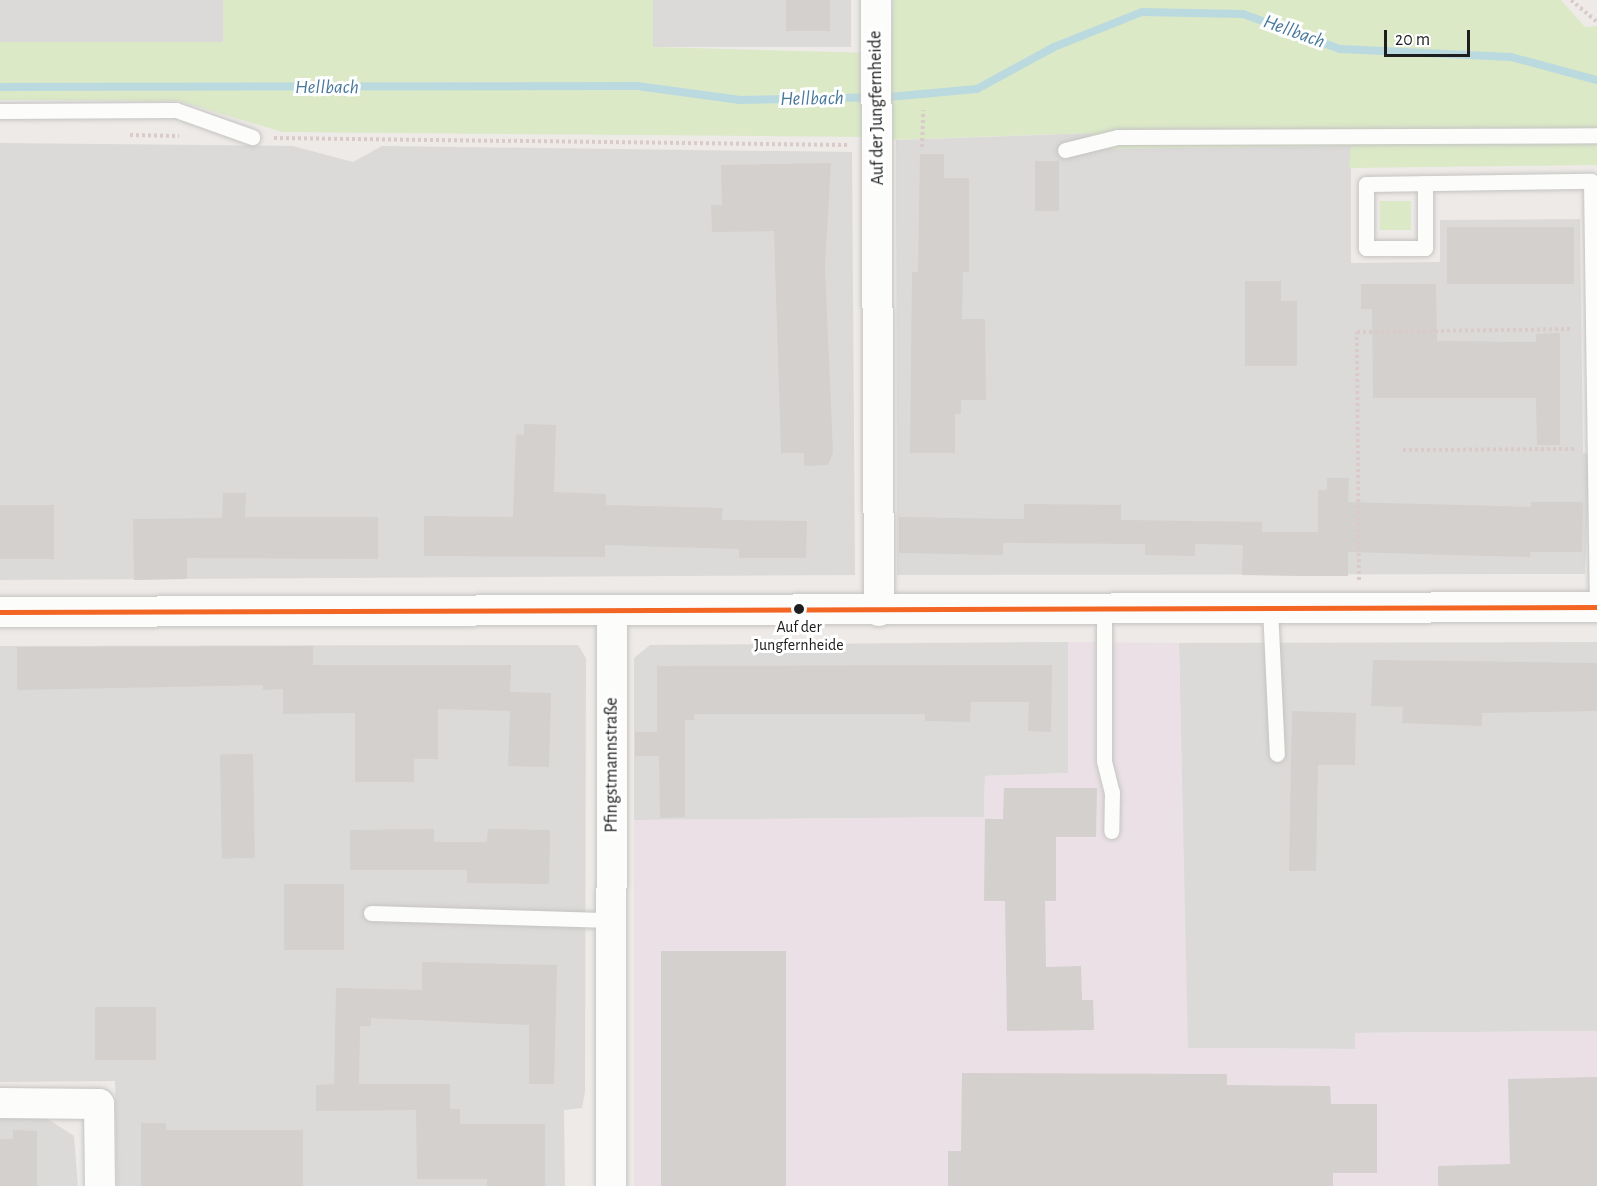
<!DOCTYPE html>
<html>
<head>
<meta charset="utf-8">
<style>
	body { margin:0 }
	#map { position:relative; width:1597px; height:1186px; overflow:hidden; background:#edeae7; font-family:"Alegreya Sans",sans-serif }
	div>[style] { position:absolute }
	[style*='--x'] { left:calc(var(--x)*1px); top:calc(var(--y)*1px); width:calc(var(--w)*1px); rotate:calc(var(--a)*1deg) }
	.residential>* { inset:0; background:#dcdad8; transform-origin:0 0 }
	.industrial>* { inset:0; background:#eae0e6 }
	.grass>* { inset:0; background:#dbe9c7; transform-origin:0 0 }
	.stream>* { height:8px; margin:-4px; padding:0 4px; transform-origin:4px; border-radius:4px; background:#bbdadf }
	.building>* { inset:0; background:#d3d0ce; transform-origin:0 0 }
	.path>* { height:4px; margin-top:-2px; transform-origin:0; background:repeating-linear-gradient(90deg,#dacbca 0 3px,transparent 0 6px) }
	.roads { filter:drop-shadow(0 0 2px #c5c4c3) drop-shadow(0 0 2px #c5c4c3) }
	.lane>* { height:15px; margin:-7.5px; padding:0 7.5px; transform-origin:7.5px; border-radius:7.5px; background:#fcfcfb }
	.street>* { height:30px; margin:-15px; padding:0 15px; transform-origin:15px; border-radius:15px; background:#fcfcfb }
	.bus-1>* { height:4.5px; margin:-2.25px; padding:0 2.25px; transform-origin:2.25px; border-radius:2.25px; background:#f26522 }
	.dots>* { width:16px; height:16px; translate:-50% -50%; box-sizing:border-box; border:3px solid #fff; border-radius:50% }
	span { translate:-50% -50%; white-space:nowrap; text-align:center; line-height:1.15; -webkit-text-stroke:6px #fff; paint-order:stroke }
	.bus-label { font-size:16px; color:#1e1e1e }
	.street-label { font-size:18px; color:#1e1e1e }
	.water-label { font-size:20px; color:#47789c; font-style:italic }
	.scale { position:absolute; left:1384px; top:30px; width:86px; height:27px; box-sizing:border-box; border:3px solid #1e1e1e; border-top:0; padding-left:8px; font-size:18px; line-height:21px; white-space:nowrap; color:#1e1e1e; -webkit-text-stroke:4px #fff; paint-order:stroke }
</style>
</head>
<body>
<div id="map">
	<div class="residential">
		<i style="left:0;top:0;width:223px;height:42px"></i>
		<i style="left:653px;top:0;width:198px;height:47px"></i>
		<i style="clip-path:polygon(1092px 133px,1091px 149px,1351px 146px,1351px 263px,1440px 262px,1440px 220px,1580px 219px,1583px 453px,1590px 454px,1585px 574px,897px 575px,896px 140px)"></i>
		<i style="clip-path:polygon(0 143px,293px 146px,353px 162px,382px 146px,852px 152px,855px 575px,0 580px)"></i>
		<i style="clip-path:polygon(1068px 642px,1068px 773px,985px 776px,984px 817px,634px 820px,634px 658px,650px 645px)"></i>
		<i style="clip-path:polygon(1597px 642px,1597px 1031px,1355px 1033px,1355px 1049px,1187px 1048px,1179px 643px)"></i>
		<i style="clip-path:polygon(578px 645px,586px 658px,585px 1092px,582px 1108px,564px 1110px,565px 1186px,117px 1186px,115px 1081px,0 1082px,0 646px)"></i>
		<i style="clip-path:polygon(46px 1118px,74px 1136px,78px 1186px,0 1186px,0 1119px)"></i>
	</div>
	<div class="industrial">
		<i style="clip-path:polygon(1068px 642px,1179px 643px,1188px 1048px,1355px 1049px,1355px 1033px,1597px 1031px,1597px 1186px,634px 1186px,634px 820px,984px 817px,985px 776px,1068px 773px)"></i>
	</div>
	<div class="grass">
		<i style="clip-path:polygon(223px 0,653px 0,653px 47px,872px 53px,871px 137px,282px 132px,179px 101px,0 100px,0 42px,223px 42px)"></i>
		<i style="clip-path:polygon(893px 0,1561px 0,1585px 27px,1597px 26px,1597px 165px,1349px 168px,1351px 146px,1091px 149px,1091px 133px,888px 140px)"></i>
		<i style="left:1380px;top:201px;width:31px;height:29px"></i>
	</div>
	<div class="stream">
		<i style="--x:0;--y:87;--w:637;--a:-0.09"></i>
		<i style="--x:637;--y:86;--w:104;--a:7.7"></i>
		<i style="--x:740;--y:100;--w:149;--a:-1.2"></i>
		<i style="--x:889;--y:97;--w:88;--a:-5.2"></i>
		<i style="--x:977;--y:89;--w:88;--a:-28.6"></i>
		<i style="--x:1054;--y:47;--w:95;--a:-21.7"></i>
		<i style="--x:1142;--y:12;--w:101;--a:1.1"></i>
		<i style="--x:1243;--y:14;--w:103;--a:19.8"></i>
		<i style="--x:1340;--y:49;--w:171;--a:2.7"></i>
		<i style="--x:1511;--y:57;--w:89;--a:15"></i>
	</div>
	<div class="building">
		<i style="left:786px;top:0;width:44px;height:31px"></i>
		<i style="clip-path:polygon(920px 154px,944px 154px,944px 178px,969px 178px,969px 272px,963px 272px,962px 319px,985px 319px,986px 400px,961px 400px,961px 414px,955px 414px,955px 453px,910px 453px,912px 272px,918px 272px)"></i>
		<i style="left:1059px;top:161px;width:50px;height:24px;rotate:90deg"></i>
		<i style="clip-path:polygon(831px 163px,825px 267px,833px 453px,828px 465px,804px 466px,804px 453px,781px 453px,774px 231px,712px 232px,711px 205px,722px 205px,721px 165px)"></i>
		<i style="left:1574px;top:227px;width:57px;height:127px;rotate:90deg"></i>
		<i style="clip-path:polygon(1245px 281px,1281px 281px,1281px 301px,1297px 301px,1297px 366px,1245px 366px)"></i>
		<i style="clip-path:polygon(1361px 284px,1436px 284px,1437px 341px,1536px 342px,1536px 334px,1560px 333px,1560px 445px,1537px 445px,1536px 398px,1373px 398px,1372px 309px,1361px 309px)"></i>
		<i style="clip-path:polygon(524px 424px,556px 425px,554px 492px,606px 494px,606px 505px,723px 508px,722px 520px,807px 521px,806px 558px,739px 558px,739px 549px,605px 545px,605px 557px,424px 556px,424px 516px,513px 517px,516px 434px,524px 435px)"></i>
		<i style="clip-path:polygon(1327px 478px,1349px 478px,1348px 502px,1531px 507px,1531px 502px,1583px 502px,1582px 552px,1530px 552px,1530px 557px,1348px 552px,1348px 576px,1300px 576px,1242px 575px,1243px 545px,1195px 544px,1195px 556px,1145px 555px,1145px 544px,1003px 543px,1003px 555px,899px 553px,899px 517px,1024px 519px,1024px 504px,1121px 505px,1121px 520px,1262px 522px,1262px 532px,1318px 532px,1318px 490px,1327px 490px)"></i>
		<i style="clip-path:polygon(223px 493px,246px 493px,245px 517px,378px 517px,378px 559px,187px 558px,187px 579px,134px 580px,133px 519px,222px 518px)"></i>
		<i style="left:54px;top:505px;width:54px;height:54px;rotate:90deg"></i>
		<i style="clip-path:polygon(313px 646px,313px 665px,511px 665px,510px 692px,551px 693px,549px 767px,508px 766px,510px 711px,438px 709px,438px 759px,414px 759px,414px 782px,355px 782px,355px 713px,283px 714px,283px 689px,263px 690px,263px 685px,17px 690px,17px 647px)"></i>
		<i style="clip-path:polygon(1373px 660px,1597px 663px,1597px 711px,1482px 713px,1482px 726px,1402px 723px,1403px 707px,1371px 706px)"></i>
		<i style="clip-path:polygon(1052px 665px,1051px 732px,1028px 731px,1029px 702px,971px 702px,970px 722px,925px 721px,925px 714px,694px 714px,694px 720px,685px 720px,685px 817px,660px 818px,659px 756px,635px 756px,635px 732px,657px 732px,657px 666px)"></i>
		<i style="clip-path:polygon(1292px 711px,1356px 713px,1355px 765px,1318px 765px,1316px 871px,1289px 871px)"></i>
		<i style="left:253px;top:754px;width:104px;height:33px;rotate:89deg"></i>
		<i style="clip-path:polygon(1004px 788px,1097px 788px,1096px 837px,1056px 837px,1056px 901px,1045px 901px,1046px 967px,1081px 966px,1082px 1000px,1093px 1000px,1094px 1030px,1007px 1031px,1005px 901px,984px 901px,985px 819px,1003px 819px)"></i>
		<i style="clip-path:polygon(434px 829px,434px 842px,487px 842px,488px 829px,550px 830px,549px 884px,467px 883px,467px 870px,350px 870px,350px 830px)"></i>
		<i style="left:344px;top:884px;width:66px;height:60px;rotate:90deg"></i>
		<i style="left:661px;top:951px;width:125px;height:235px"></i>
		<i style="clip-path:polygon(422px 962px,557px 965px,554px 1084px,529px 1084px,529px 1025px,371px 1018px,371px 1026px,360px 1026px,359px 1084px,450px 1084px,450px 1109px,460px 1109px,460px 1124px,545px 1124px,545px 1186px,487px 1186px,487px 1179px,417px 1179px,416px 1110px,316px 1111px,316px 1085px,334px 1084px,336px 988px,422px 990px)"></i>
		<i style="left:95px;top:1007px;width:61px;height:53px"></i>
		<i style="clip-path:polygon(962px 1073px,1227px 1074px,1227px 1085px,1330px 1086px,1331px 1104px,1377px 1104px,1377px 1173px,1333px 1173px,1333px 1186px,948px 1186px,948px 1151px,961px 1151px)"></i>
		<i style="clip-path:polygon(1597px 1077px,1597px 1186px,1438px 1186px,1438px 1166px,1510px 1164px,1508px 1079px)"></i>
		<i style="clip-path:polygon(141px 1123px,166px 1123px,166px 1130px,303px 1130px,303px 1186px,141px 1186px)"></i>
		<i style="clip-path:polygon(13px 1130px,37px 1131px,37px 1186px,0 1186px,0 1139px,13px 1139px)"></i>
	</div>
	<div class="path">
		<i style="--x:1571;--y:0;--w:34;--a:40"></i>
		<i style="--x:130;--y:135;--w:49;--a:1.2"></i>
		<i style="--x:274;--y:138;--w:574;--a:0.7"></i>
		<i style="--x:922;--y:147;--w:37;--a:-88"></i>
		<i style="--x:1403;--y:450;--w:171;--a:-0.3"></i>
		<i style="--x:1359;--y:580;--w:248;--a:-90.5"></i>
		<i style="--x:1357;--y:332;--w:216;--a:-0.8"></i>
	</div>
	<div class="roads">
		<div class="lane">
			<i style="--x:0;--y:111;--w:176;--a:-0.3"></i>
			<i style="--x:176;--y:110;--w:81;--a:19.6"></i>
			<i style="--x:1065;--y:150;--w:54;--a:-14"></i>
			<i style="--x:1117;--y:137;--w:480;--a:-0.2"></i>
			<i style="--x:1425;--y:183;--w:65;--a:90"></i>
			<i style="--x:1425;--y:248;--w:59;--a:180"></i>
			<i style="--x:1366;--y:248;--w:64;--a:-90"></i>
			<i style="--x:1366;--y:184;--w:225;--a:-0.8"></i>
			<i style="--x:1591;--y:181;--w:426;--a:89.2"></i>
			<i style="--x:1270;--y:608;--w:146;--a:87.3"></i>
			<i style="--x:1104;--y:610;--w:151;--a:90"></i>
			<i style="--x:1104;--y:761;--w:32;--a:76"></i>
			<i style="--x:1112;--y:792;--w:39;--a:91"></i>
			<i style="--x:371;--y:913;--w:241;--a:1.7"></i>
		</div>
		<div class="street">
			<i style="--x:876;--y:0;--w:611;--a:89.72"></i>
			<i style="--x:0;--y:612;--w:1597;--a:-0.18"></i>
			<i style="--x:0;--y:1103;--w:99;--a:0.6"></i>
			<i style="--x:99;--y:1104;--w:82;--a:89.3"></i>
			<i style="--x:611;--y:1186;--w:575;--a:-89.9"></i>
		</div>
	</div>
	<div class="bus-1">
		<i style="--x:0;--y:612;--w:1597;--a:-0.18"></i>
	</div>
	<div class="dots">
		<i style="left:799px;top:609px;background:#1e1e1e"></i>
	</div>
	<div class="bus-label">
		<span style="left:799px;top:636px">Auf der<br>Jungfernheide</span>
	</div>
	<div class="street-label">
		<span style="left:877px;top:108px;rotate:-91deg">Auf der Jungfernheide</span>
		<span style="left:612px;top:765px;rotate:-90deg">Pfingstmannstraße</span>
	</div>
	<div class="water-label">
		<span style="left:1294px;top:32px;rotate:20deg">Hellbach</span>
		<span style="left:327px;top:87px">Hellbach</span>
		<span style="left:812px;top:99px;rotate:-1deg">Hellbach</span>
	</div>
	<div class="scale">20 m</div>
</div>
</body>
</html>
